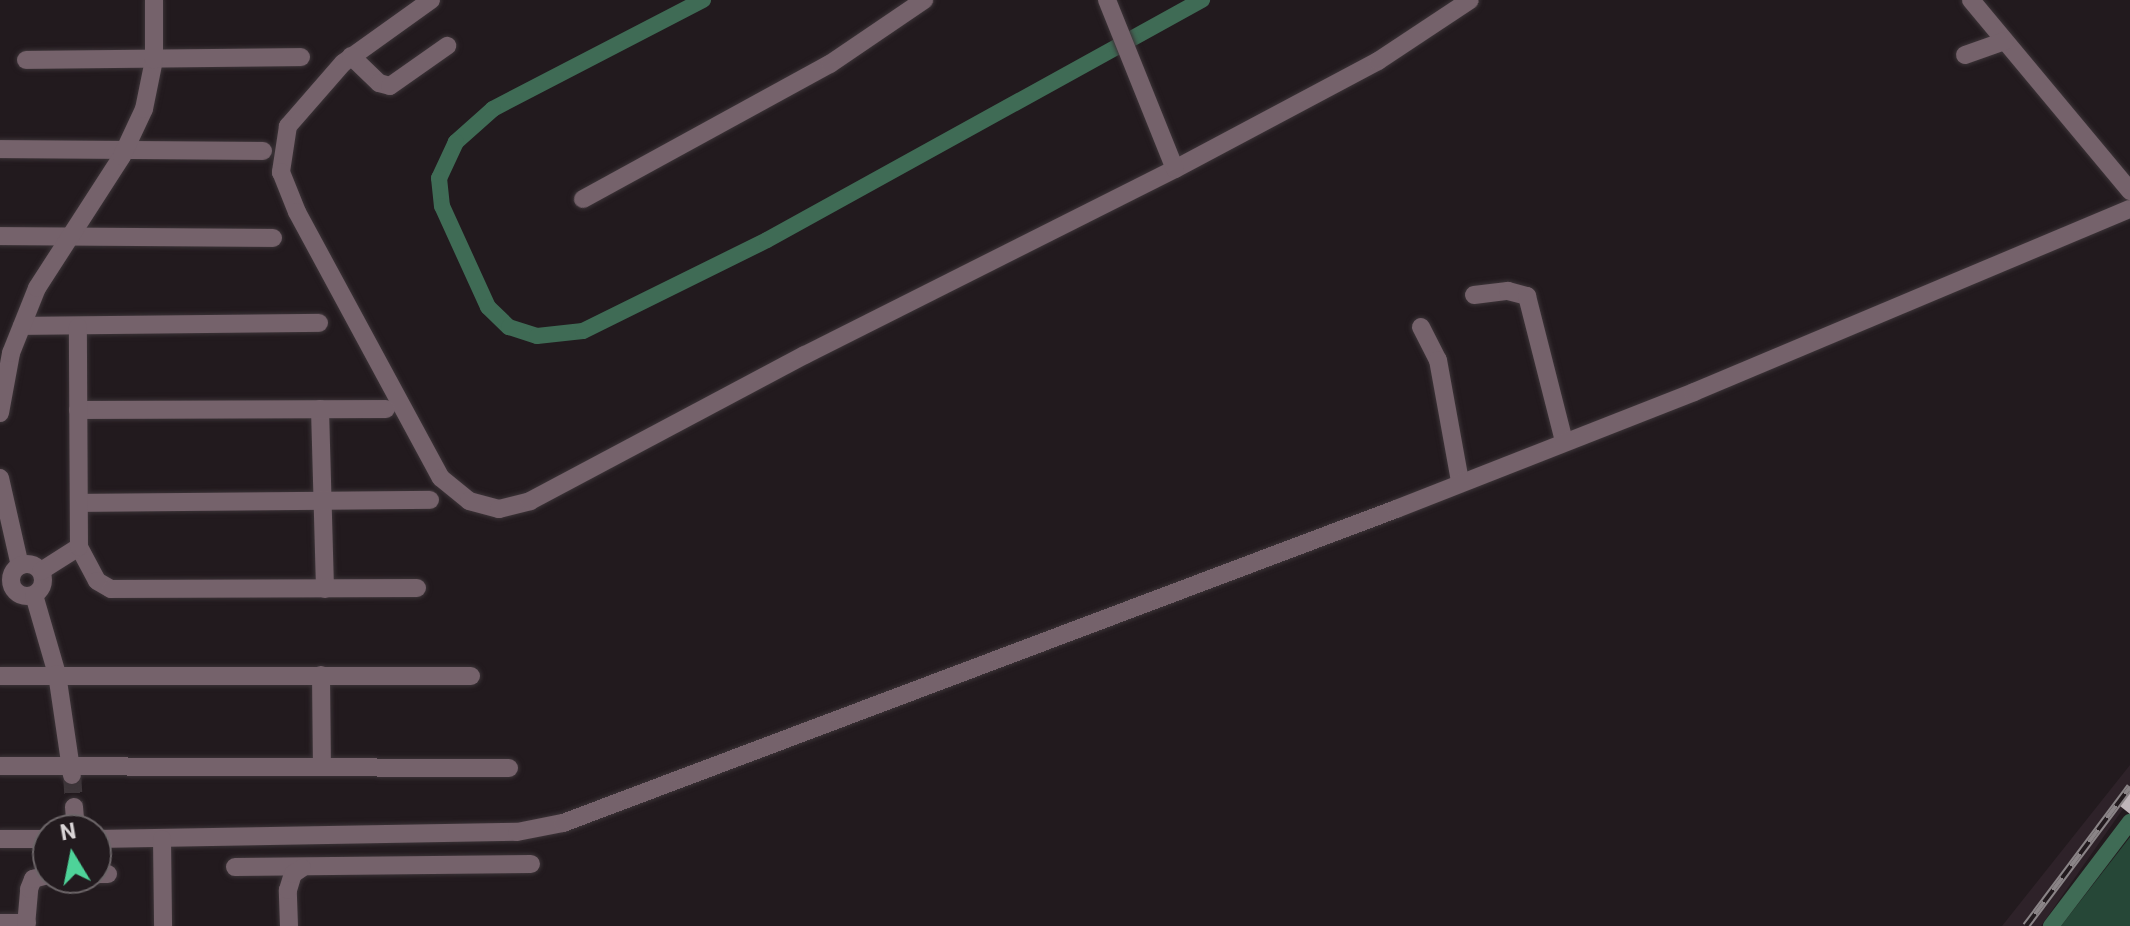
<!DOCTYPE html>
<html>
<head>
<meta charset="utf-8">
<style>
	body { margin:0 }
	#map { position:relative; width:2130px; height:926px; overflow:hidden; background:#221a1e; font-family:Roboto,sans-serif }
	div>[style] { position:absolute }
	[style*='--x'] { left:calc(var(--x)*1px); top:calc(var(--y)*1px); width:calc(var(--w)*1px); rotate:calc(var(--a)*1deg) }
	.built>* { inset:0; background:#2e2229 }
	.green>* { inset:0; background:#264737 }
	.canal>* { height:16px; margin:-8px; padding:0 8px; transform-origin:8px; border-radius:8px; background:#3f6b55 }
	.building>* { inset:0; background:#bfb5ba }
	.minor-tunnel>* { height:18px; margin-top:-9px; transform-origin:0; background:repeating-linear-gradient(90deg,#3e363a 0 18px,transparent 0 27px) }
	.roads { filter:drop-shadow(0 0 2px #3c3438) drop-shadow(0 0 2px #3c3438) }
	.minor>* { height:18px; margin:-9px; padding:0 9px; transform-origin:9px; border-radius:9px; background:#75626b }
	.minor>.ring { margin:-9px; padding:0; box-sizing:content-box; background:none; border:18px solid #75626b; border-radius:50% }
	.rail>* { height:8px; margin-top:-4px; transform-origin:0; background:repeating-linear-gradient(90deg,#221a1e 0 15px,#8a8487 0 30px); box-sizing:border-box; border-block:2px solid #8a8487 }
	span { translate:-50% -50%; white-space:nowrap; text-align:center; line-height:1.15; -webkit-text-stroke:8px #221a1e; paint-order:stroke }
	.north { position:absolute; left:32px; top:814px; width:80px; height:80px; box-sizing:border-box; background:#221a1e; border:2px solid #6c6568; border-radius:50%; rotate:350deg; font-size:22px; font-weight:700; line-height:32px; text-align:center; color:#dad5d7 }
	.north::after { content:''; display:block; margin:auto; width:28px; height:36px; background:#4ed399; clip-path:polygon(50% 0,100% 100%,50% 72%,0 100%) }
</style>
</head>
<body>
<div id="map">
	<div class="built">
		<i style="clip-path:polygon(2130px 765px,2130px 799px,2041px 926px,2002px 926px)"></i>
	</div>
	<div class="green">
		<i style="clip-path:polygon(2130px 837px,2130px 926px,2061px 926px)"></i>
	</div>
	<div class="canal">
		<i style="--x:703;--y:0;--w:237;--a:152.6"></i>
		<i style="--x:493;--y:109;--w:50;--a:138.3"></i>
		<i style="--x:456;--y:142;--w:40;--a:115"></i>
		<i style="--x:439;--y:178;--w:28;--a:84"></i>
		<i style="--x:442;--y:206;--w:111;--a:65.5"></i>
		<i style="--x:488;--y:307;--w:29;--a:44"></i>
		<i style="--x:509;--y:327;--w:29;--a:18"></i>
		<i style="--x:537;--y:336;--w:46;--a:-6.2"></i>
		<i style="--x:583;--y:331;--w:205;--a:-26.3"></i>
		<i style="--x:767;--y:240;--w:497;--a:-28.9"></i>
		<i style="--x:2051;--y:926;--w:131;--a:-52.8"></i>
	</div>
	<div class="building">
		<i style="clip-path:polygon(2130px 792px,2130px 814px,2120px 806px)"></i>
	</div>
	<div class="minor-tunnel">
		<i style="--x:72;--y:775;--w:32;--a:86"></i>
	</div>
	<div class="roads">
		<div class="minor">
			<i style="--x:431;--y:0;--w:108;--a:144.4"></i>
			<i style="--x:343;--y:63;--w:84;--a:131.1"></i>
			<i style="--x:288;--y:126;--w:47;--a:98.7"></i>
			<i style="--x:281;--y:172;--w:43;--a:68.2"></i>
			<i style="--x:297;--y:212;--w:302;--a:61.6"></i>
			<i style="--x:441;--y:478;--w:36;--a:39"></i>
			<i style="--x:469;--y:501;--w:31;--a:15"></i>
			<i style="--x:499;--y:509;--w:32;--a:-14"></i>
			<i style="--x:530;--y:501;--w:311;--a:-28"></i>
			<i style="--x:805;--y:355;--w:414;--a:-26.7"></i>
			<i style="--x:1175;--y:169;--w:230;--a:-28"></i>
			<i style="--x:1378;--y:61;--w:110;--a:-33.5"></i>
			<i style="--x:1107;--y:0;--w:182;--a:68.1"></i>
			<i style="--x:1971;--y:0;--w:249;--a:50.2"></i>
			<i style="--x:1965;--y:55;--w:42;--a:-19.3"></i>
			<i style="--x:351;--y:56;--w:39;--a:44"></i>
			<i style="--x:379;--y:83;--w:11;--a:15"></i>
			<i style="--x:390;--y:86;--w:70;--a:-35.1"></i>
			<i style="--x:26;--y:60;--w:275;--a:-0.6"></i>
			<i style="--x:0;--y:149;--w:263;--a:0.4"></i>
			<i style="--x:583;--y:199;--w:281;--a:-28.7"></i>
			<i style="--x:830;--y:64;--w:114;--a:-34.2"></i>
			<i style="--x:0;--y:236;--w:273;--a:0.4"></i>
			<i style="--x:1474;--y:295;--w:34;--a:-7"></i>
			<i style="--x:1508;--y:291;--w:20;--a:15"></i>
			<i style="--x:1527;--y:296;--w:150;--a:75.7"></i>
			<i style="--x:22;--y:326;--w:297;--a:-0.6"></i>
			<i style="--x:1421;--y:327;--w:37;--a:63"></i>
			<i style="--x:1438;--y:360;--w:123;--a:79.7"></i>
			<i style="--x:320;--y:409;--w:180;--a:88.4"></i>
			<i style="--x:78;--y:410;--w:308;--a:-0.2"></i>
			<i style="--x:0;--y:413;--w:61;--a:-79.6"></i>
			<i style="--x:11;--y:353;--w:70;--a:-68.2"></i>
			<i style="--x:37;--y:288;--w:157;--a:-57.2"></i>
			<i style="--x:122;--y:156;--w:52;--a:-64.9"></i>
			<i style="--x:144;--y:109;--w:50;--a:-78.5"></i>
			<i style="--x:154;--y:60;--w:60;--a:-90"></i>
			<i style="--x:0;--y:478;--w:90;--a:77.2"></i>
			<i style="--x:79;--y:503;--w:351;--a:-0.5"></i>
			<i style="--x:79;--y:547;--w:38;--a:62"></i>
			<i style="--x:97;--y:581;--w:16;--a:30"></i>
			<i style="--x:111;--y:589;--w:306;--a:-0.2"></i>
			<i class="ring" style="left:11px;top:564px;width:14px;height:14px"></i>
			<i style="--x:41;--y:571;--w:45;--a:-32.3"></i>
			<i style="--x:79;--y:547;--w:220;--a:-90.3"></i>
			<i style="--x:34;--y:595;--w:82;--a:73.8"></i>
			<i style="--x:57;--y:674;--w:102;--a:81.6"></i>
			<i style="--x:321;--y:675;--w:92;--a:89.4"></i>
			<i style="--x:0;--y:676;--w:471;--a:0"></i>
			<i style="--x:0;--y:766;--w:509;--a:0.23"></i>
			<i style="--x:74;--y:807;--w:23;--a:85"></i>
			<i style="--x:0;--y:839;--w:48;--a:0"></i>
			<i style="--x:96;--y:839;--w:421;--a:-1"></i>
			<i style="--x:517;--y:832;--w:47;--a:-11.1"></i>
			<i style="--x:563;--y:823;--w:890;--a:-20.65"></i>
			<i style="--x:1396;--y:509;--w:320;--a:-21.4"></i>
			<i style="--x:1694;--y:392;--w:473;--a:-22.8"></i>
			<i style="--x:162;--y:839;--w:87;--a:89.3"></i>
			<i style="--x:235;--y:867;--w:296;--a:-0.6"></i>
			<i style="--x:96;--y:874;--w:12;--a:0"></i>
			<i style="--x:0;--y:923;--w:27;--a:0"></i>
			<i style="--x:26;--y:926;--w:37;--a:-85"></i>
			<i style="--x:29;--y:889;--w:11;--a:-68"></i>
			<i style="--x:33;--y:879;--w:16;--a:-15"></i>
			<i style="--x:289;--y:926;--w:36;--a:-92"></i>
			<i style="--x:288;--y:890;--w:17;--a:-73"></i>
			<i style="--x:293;--y:874;--w:11;--a:-34"></i>
		</div>
	</div>
	<div class="rail">
		<i style="--x:2026;--y:926;--w:174;--a:-53.2"></i>
	</div>
	<div class="north">N</div>
</div>
</body>
</html>
